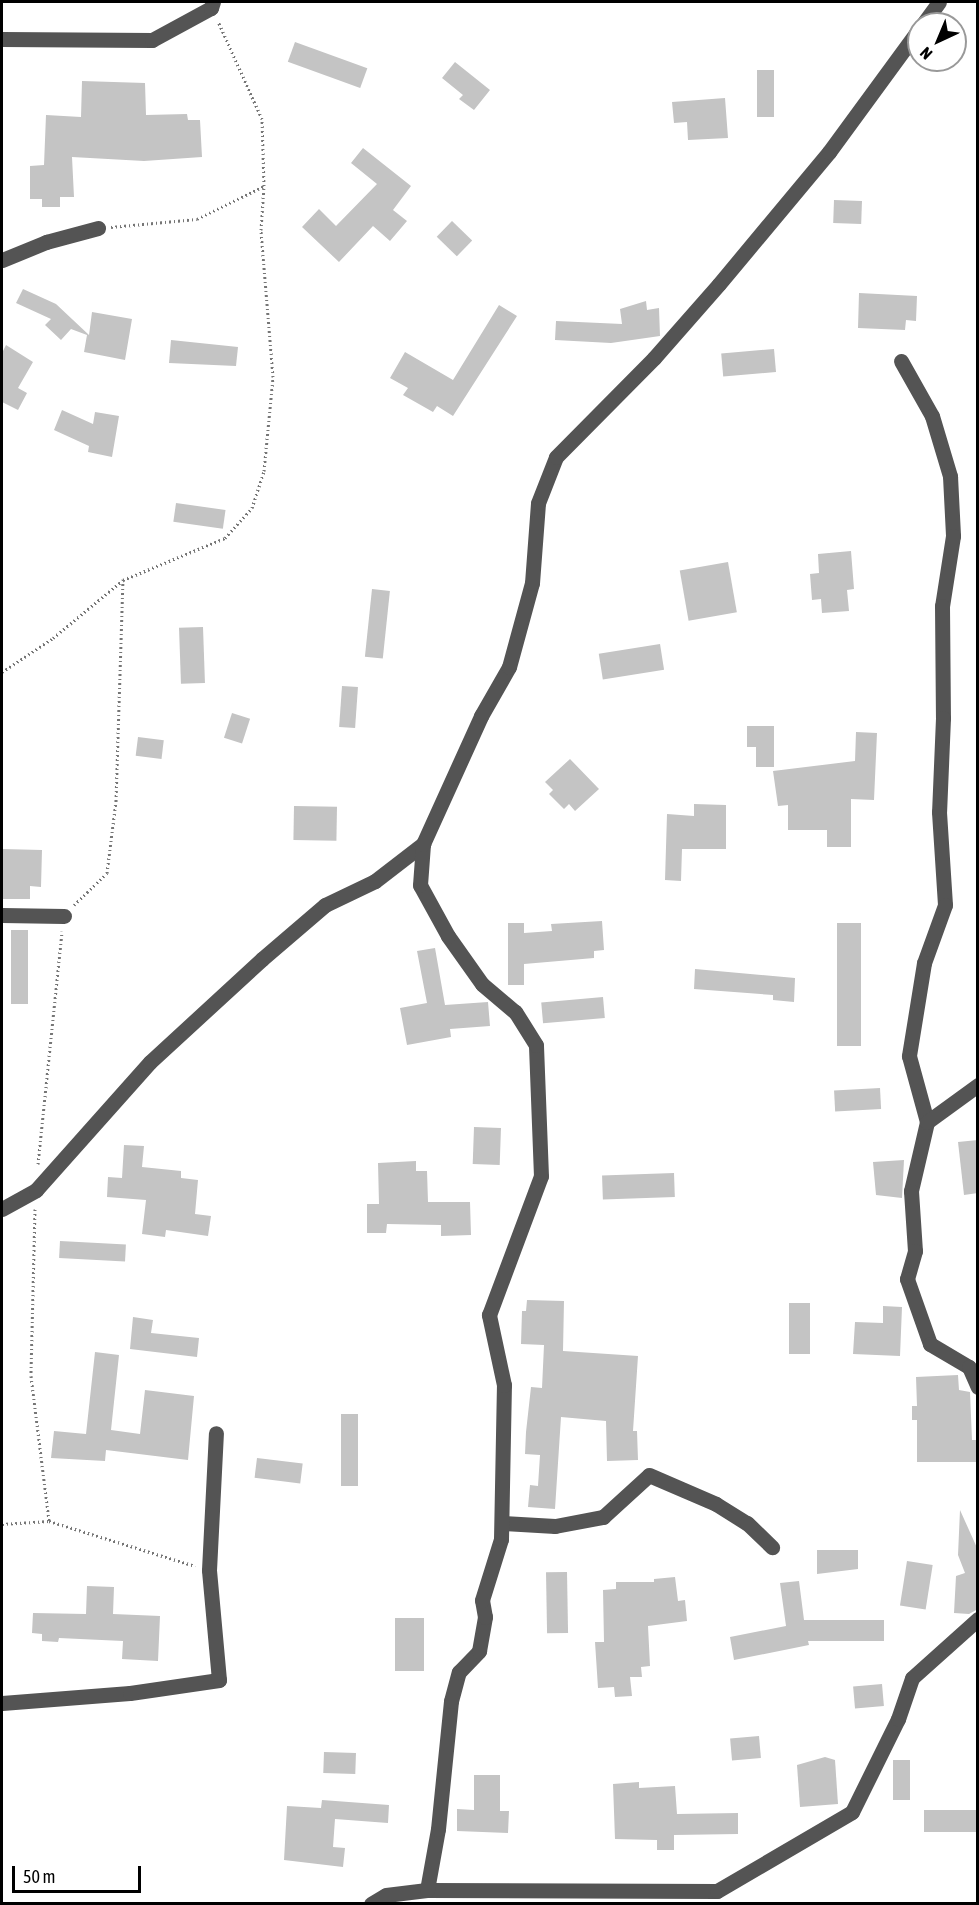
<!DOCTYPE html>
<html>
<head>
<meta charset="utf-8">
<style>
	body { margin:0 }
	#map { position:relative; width:979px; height:1905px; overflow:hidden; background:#fff; font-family:"Asap Condensed",sans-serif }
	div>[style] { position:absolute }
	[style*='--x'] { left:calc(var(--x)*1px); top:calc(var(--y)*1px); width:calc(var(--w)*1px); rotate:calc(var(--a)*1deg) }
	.building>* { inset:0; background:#c4c4c4; transform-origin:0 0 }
	.path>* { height:3px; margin-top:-1.5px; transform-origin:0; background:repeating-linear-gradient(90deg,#767676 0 1.5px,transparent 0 4.5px) }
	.minor>* { height:15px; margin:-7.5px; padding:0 7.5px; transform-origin:7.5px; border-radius:7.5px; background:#545454 }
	span { translate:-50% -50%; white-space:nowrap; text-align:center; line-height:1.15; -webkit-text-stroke:4.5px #fff; paint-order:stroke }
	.frame { position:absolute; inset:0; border:3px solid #000; pointer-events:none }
	.north { position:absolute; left:907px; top:12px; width:60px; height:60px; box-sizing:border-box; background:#fff; border:2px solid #999; border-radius:50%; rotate:224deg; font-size:16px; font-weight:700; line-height:24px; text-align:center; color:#000 }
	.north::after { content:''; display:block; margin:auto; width:21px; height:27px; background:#000; clip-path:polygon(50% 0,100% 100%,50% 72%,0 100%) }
	.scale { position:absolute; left:12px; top:1866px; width:129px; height:27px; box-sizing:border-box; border:3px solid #000; border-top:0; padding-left:8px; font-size:18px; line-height:21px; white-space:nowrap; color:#000; -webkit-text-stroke:4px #fff; paint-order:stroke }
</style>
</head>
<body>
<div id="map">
	<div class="building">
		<i style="left:295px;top:42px;width:77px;height:21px;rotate:20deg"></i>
		<i style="clip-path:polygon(455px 62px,490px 90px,474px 110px,459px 99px,463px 95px,442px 78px)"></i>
		<i style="left:757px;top:70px;width:17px;height:47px"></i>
		<i style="clip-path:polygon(82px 81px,145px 83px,146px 115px,187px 114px,188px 120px,200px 120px,202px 157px,144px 161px,72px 157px,74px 197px,60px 197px,60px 207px,42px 207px,42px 199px,30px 199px,30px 166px,44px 165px,46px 115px,81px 117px)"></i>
		<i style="clip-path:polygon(725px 98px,728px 138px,688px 140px,687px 122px,674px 123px,672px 102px)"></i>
		<i style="clip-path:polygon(363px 148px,411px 186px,393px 210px,407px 221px,390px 241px,373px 226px,339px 262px,302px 227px,319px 209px,336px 226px,377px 184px,351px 163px)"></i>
		<i style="left:834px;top:200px;width:28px;height:23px;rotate:2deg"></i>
		<i style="left:452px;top:221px;width:28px;height:22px;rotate:44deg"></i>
		<i style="clip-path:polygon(23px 289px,56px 304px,89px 335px,92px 312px,132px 319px,125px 360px,84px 352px,87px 335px,71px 329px,61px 340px,45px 325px,51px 319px,16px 303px)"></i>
		<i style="clip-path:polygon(859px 293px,917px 296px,916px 321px,906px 320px,905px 330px,858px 328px)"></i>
		<i style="clip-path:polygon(646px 301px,647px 310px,659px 308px,660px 336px,611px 343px,555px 340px,556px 321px,622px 324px,620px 309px)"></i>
		<i style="clip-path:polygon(499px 305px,517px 316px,453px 416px,437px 406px,433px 412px,403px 395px,408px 388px,390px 378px,405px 352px,453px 380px)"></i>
		<i style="clip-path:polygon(171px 340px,238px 347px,236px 366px,169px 363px)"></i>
		<i style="clip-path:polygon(6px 345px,33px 362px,18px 388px,27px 393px,18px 410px,2px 402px,2px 353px)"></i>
		<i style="left:774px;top:349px;width:23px;height:53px;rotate:85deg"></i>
		<i style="clip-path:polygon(62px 410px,93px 424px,95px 412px,119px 416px,112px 457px,88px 452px,89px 446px,54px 430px)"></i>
		<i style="left:176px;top:503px;width:50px;height:19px;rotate:8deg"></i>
		<i style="clip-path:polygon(851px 551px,854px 589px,847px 590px,849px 611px,822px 613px,821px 599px,812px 600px,810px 574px,819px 573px,818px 554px)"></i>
		<i style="left:728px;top:562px;width:51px;height:49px;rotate:80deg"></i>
		<i style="left:372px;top:589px;width:18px;height:68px;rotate:6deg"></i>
		<i style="left:203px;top:627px;width:56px;height:24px;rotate:88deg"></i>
		<i style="left:660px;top:644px;width:26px;height:62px;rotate:81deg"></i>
		<i style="left:342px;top:686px;width:16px;height:41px;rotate:4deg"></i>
		<i style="left:232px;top:713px;width:19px;height:26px;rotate:18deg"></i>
		<i style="clip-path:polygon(747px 726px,774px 726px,774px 767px,756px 767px,756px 747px,747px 747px)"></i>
		<i style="clip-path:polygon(856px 732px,877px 733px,874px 800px,851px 799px,851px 847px,827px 847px,827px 830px,788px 830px,788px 805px,778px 806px,773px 771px,855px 761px)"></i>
		<i style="left:138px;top:737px;width:26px;height:19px;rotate:7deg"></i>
		<i style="clip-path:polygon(570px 759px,599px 789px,575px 811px,569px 804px,564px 809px,549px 794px,553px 790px,545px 782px)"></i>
		<i style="clip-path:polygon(694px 804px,726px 805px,726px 849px,682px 849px,681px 881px,665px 880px,667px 814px,694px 816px)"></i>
		<i style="left:294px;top:806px;width:43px;height:34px;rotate:1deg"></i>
		<i style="clip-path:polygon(2px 849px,42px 850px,41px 887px,30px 886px,30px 899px,2px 899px)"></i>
		<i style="clip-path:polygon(602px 921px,604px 950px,594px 951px,594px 958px,524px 964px,524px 985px,508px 985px,508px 923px,524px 923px,524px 933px,552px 931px,551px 924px)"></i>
		<i style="left:837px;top:923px;width:24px;height:123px"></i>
		<i style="left:11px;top:930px;width:17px;height:74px"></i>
		<i style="clip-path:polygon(435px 948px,445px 1005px,488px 1002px,490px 1026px,450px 1029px,451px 1037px,407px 1045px,400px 1008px,427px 1003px,417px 951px)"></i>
		<i style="clip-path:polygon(695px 969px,795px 978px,794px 1002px,773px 1000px,773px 995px,694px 989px)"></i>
		<i style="left:603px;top:997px;width:21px;height:62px;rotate:85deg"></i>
		<i style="left:880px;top:1088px;width:21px;height:46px;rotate:87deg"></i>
		<i style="left:474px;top:1127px;width:27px;height:37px;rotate:2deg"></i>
		<i style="clip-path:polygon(978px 1140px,978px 1193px,964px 1195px,958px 1142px)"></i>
		<i style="clip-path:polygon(124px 1145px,144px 1146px,142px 1167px,181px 1171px,181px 1178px,198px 1180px,195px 1214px,211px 1216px,208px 1236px,166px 1230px,165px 1237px,142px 1234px,146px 1200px,107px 1197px,108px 1177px,122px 1178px)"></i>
		<i style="clip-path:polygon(904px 1160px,902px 1198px,876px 1195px,873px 1162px)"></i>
		<i style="clip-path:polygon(416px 1161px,416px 1171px,427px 1171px,428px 1202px,470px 1202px,471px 1235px,441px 1236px,441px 1225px,387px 1224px,386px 1233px,367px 1233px,367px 1204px,379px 1204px,378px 1163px)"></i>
		<i style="left:674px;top:1173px;width:24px;height:72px;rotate:88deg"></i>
		<i style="left:60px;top:1241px;width:66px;height:17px;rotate:3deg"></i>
		<i style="clip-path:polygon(527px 1300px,564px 1301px,563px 1351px,638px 1356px,633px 1431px,637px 1431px,638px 1460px,607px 1461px,606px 1421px,561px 1417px,555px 1509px,528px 1507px,530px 1485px,538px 1486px,540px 1455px,525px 1454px,526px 1432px,531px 1387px,542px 1388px,544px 1345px,521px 1344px,522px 1311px,526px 1311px)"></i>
		<i style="left:789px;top:1303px;width:21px;height:51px"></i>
		<i style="clip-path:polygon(883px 1306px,902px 1307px,900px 1356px,853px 1354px,855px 1322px,883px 1323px)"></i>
		<i style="clip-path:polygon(133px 1317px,153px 1320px,151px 1333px,199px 1338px,197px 1357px,130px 1349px)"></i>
		<i style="clip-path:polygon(95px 1352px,119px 1355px,111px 1430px,140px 1434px,145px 1390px,194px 1396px,188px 1460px,106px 1450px,105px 1461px,51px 1458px,54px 1431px,86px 1434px)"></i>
		<i style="clip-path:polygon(958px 1375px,959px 1390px,970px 1392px,972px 1440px,978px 1440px,978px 1462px,917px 1462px,917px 1420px,912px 1420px,912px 1406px,917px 1406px,916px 1377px)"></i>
		<i style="left:341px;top:1414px;width:17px;height:72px"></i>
		<i style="left:257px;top:1458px;width:46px;height:20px;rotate:7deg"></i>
		<i style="clip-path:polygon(960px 1510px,978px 1550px,978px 1609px,969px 1614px,954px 1613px,956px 1576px,965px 1573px,958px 1555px)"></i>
		<i style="clip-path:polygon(817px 1550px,858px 1550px,858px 1569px,817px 1574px)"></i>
		<i style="left:907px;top:1561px;width:26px;height:45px;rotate:9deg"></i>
		<i style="left:567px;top:1572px;width:61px;height:21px;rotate:89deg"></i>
		<i style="clip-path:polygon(675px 1577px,678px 1601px,685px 1600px,687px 1621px,648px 1626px,650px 1666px,641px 1667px,642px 1677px,630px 1677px,632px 1696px,615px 1697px,614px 1687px,598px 1688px,595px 1642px,604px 1642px,603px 1590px,616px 1589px,616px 1582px,654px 1582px,654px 1579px)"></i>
		<i style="clip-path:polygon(799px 1581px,804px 1620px,884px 1620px,884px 1641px,808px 1641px,809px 1645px,734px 1660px,730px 1637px,786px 1626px,780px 1583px)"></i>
		<i style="clip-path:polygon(87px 1586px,114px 1587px,113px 1614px,160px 1616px,158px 1661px,122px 1659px,123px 1641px,59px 1638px,58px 1642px,42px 1641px,42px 1634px,32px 1633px,33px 1613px,86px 1614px)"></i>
		<i style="left:395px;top:1618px;width:29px;height:53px"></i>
		<i style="left:882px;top:1684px;width:22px;height:29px;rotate:85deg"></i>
		<i style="left:759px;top:1736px;width:22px;height:29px;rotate:85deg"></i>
		<i style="left:324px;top:1752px;width:32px;height:21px;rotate:2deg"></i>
		<i style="clip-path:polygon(825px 1757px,835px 1760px,838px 1804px,800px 1807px,797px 1765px)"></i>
		<i style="left:893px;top:1760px;width:17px;height:40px"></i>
		<i style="clip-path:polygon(474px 1775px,500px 1775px,500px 1811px,509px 1811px,508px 1833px,457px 1831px,457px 1809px,474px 1810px)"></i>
		<i style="clip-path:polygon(639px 1782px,639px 1788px,675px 1786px,677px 1814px,738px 1813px,738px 1834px,674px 1835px,674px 1850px,657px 1850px,657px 1840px,615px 1839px,613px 1784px)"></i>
		<i style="clip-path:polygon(322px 1800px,389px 1805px,388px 1823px,335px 1819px,333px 1847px,345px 1848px,343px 1867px,284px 1860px,287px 1806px,321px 1808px)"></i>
		<i style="left:924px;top:1810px;width:54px;height:22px"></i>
	</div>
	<div class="path">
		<i style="--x:111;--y:227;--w:86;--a:-5.3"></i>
		<i style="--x:197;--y:219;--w:75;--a:-26.2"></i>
		<i style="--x:264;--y:186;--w:67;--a:-91.7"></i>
		<i style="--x:262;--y:119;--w:107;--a:-114.2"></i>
		<i style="--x:2;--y:672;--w:61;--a:-33.7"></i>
		<i style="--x:53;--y:638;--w:91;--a:-39.6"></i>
		<i style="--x:123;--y:580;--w:110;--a:-22.4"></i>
		<i style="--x:225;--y:538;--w:40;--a:-48"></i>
		<i style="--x:252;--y:508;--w:39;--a:-72"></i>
		<i style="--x:264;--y:471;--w:94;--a:-84.5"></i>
		<i style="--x:273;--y:377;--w:147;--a:-94.7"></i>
		<i style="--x:261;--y:230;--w:44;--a:-86.1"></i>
		<i style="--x:74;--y:905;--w:46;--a:-44.1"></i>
		<i style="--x:107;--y:873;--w:73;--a:-82.9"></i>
		<i style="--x:116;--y:801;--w:221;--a:-88.2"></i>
		<i style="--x:38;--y:1164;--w:234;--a:-84.1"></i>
		<i style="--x:35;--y:1209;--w:167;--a:91.4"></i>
		<i style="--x:31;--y:1376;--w:146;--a:82.9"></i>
		<i style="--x:2;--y:1524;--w:47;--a:-3.7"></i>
		<i style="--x:49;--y:1521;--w:153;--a:17.1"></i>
	</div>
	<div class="minor">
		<i style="--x:923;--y:24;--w:27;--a:-54"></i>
		<i style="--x:2;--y:39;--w:150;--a:0.4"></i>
		<i style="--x:152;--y:40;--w:67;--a:-28.5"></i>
		<i style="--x:211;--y:8;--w:6;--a:-72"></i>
		<i style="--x:2;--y:260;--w:48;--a:-22.2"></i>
		<i style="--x:46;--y:242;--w:54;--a:-15.1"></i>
		<i style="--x:901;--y:361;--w:63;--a:60.6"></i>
		<i style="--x:932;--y:416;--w:63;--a:73.3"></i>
		<i style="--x:950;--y:476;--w:60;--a:87.1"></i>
		<i style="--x:953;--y:536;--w:71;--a:98.9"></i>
		<i style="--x:942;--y:606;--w:112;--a:89.5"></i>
		<i style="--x:943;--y:718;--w:94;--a:92.4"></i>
		<i style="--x:939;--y:812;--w:93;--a:86.3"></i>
		<i style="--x:945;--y:905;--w:62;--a:109.9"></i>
		<i style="--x:924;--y:963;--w:94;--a:99.2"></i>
		<i style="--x:909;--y:1056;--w:68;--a:74.7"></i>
		<i style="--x:927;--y:1122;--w:71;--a:103.1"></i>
		<i style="--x:911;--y:1191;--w:60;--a:86.2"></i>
		<i style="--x:915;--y:1251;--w:29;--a:106"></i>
		<i style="--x:907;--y:1279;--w:69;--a:70.5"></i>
		<i style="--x:930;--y:1344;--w:45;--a:30.5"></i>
		<i style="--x:969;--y:1367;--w:22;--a:66"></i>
		<i style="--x:2;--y:915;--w:62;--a:0.9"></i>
		<i style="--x:927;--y:1122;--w:63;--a:-36"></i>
		<i style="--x:2;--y:1209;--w:39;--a:-29"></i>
		<i style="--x:36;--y:1190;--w:171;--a:-48.3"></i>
		<i style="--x:150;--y:1062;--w:152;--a:-42.6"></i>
		<i style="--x:262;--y:959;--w:83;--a:-40.6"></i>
		<i style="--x:325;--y:905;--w:55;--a:-25.6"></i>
		<i style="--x:375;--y:881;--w:61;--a:-37.6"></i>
		<i style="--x:502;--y:1523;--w:53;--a:3.2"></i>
		<i style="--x:555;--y:1526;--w:49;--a:-10.6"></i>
		<i style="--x:603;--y:1517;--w:62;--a:-42.4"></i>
		<i style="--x:649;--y:1475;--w:73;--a:23.4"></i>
		<i style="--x:716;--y:1504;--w:36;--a:32"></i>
		<i style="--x:747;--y:1523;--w:35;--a:44"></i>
		<i style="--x:2;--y:1703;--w:128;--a:-4.5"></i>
		<i style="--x:130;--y:1693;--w:90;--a:-8.3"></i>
		<i style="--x:219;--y:1680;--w:110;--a:-95.2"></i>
		<i style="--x:209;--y:1570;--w:137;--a:-87.1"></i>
		<i style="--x:427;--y:1890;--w:290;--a:0.2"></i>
		<i style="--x:717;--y:1891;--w:156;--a:-30.3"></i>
		<i style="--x:852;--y:1812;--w:104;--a:-63.7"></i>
		<i style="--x:898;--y:1719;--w:43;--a:-71.1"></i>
		<i style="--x:912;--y:1678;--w:89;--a:-41.8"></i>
		<i style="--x:371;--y:1904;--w:17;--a:-31"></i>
		<i style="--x:386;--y:1895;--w:41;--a:-7"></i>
		<i style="--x:427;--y:1890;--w:62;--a:-79.8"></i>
		<i style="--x:438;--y:1829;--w:129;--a:-84.2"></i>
		<i style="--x:451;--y:1701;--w:30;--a:-75"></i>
		<i style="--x:459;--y:1672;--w:29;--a:-46"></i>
		<i style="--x:479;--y:1651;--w:35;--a:-80"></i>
		<i style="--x:485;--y:1617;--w:17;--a:-100"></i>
		<i style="--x:482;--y:1600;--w:64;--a:-72.7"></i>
		<i style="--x:501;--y:1539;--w:154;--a:-88.9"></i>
		<i style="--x:504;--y:1385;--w:72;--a:-102.1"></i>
		<i style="--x:489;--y:1315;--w:148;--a:-69.5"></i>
		<i style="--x:541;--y:1176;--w:131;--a:-92.2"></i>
		<i style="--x:536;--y:1045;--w:39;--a:-122"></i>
		<i style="--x:515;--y:1012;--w:43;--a:-139.7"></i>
		<i style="--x:482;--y:984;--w:59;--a:-125.3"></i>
		<i style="--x:448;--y:936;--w:58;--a:-118.8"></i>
		<i style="--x:420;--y:885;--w:41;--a:-85.8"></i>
		<i style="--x:423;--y:844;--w:141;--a:-65.6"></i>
		<i style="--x:481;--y:716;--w:56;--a:-60.3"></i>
		<i style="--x:509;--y:667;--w:87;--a:-74.7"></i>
		<i style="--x:532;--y:583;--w:80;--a:-85.7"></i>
		<i style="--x:538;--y:503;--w:49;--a:-68.6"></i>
		<i style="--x:556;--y:457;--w:139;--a:-45.3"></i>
		<i style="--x:654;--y:358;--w:98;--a:-48.7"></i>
		<i style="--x:719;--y:284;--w:172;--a:-50.2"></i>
		<i style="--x:829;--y:152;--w:152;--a:-53.8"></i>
	</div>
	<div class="frame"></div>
	<div class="north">N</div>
	<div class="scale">50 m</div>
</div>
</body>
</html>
